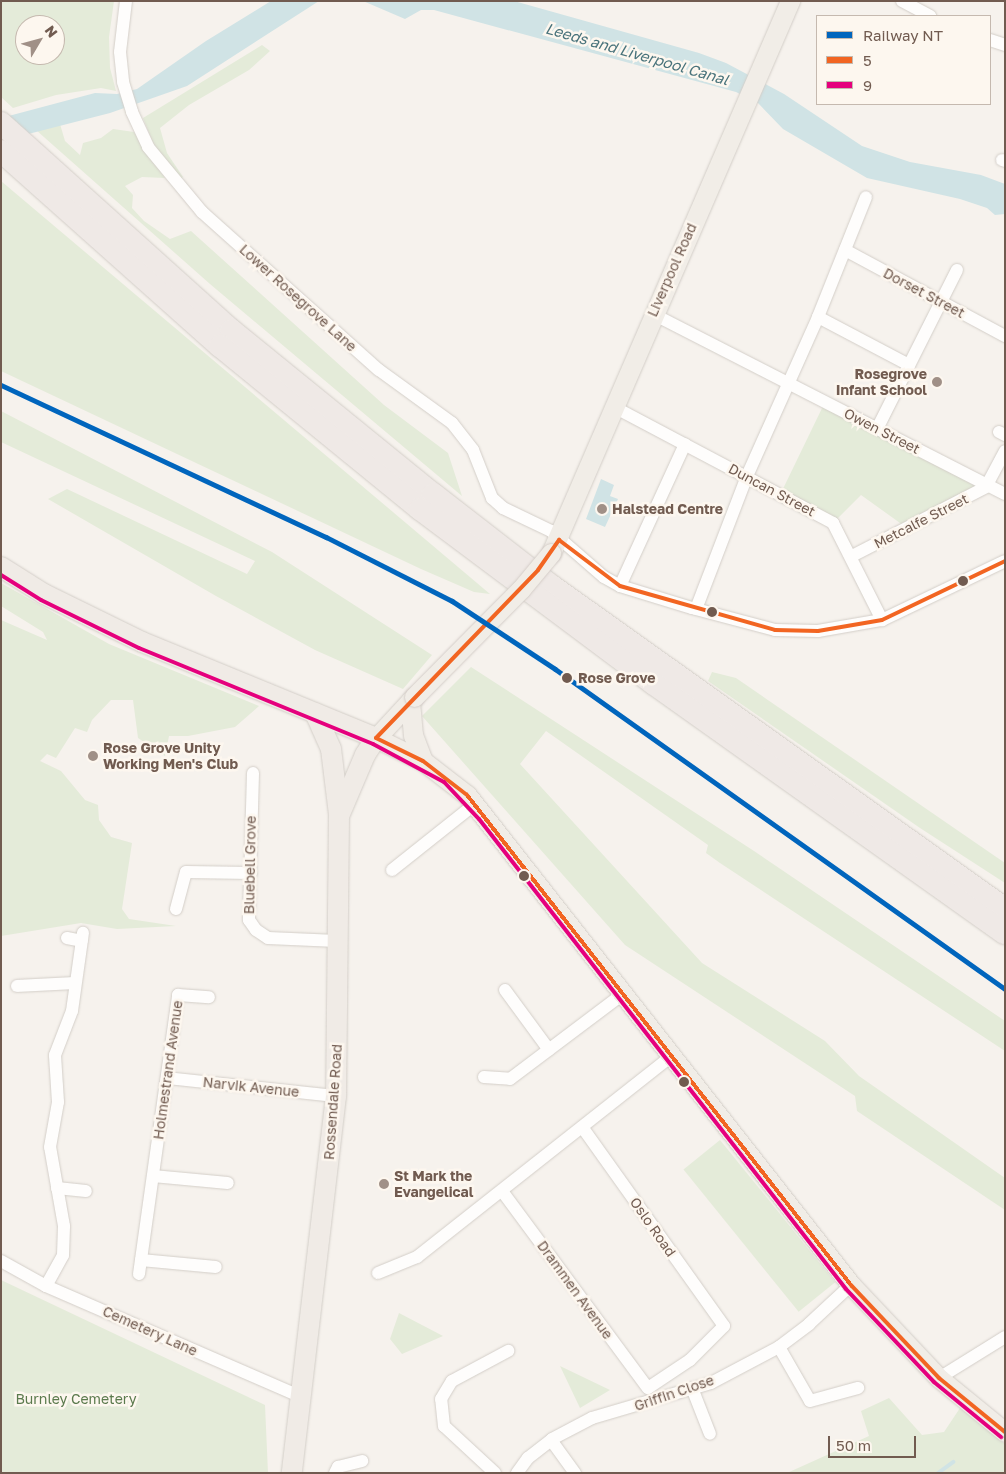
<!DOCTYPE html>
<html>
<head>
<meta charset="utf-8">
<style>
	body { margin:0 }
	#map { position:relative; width:1006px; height:1474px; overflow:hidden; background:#f6f2ed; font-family:"Golos Text",sans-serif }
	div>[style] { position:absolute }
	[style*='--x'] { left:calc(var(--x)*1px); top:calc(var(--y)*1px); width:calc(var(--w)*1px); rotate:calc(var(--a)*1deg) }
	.green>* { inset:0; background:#e4ebd9; transform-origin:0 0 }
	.water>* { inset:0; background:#d0e3e5 }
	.stream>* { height:4px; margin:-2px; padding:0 2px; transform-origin:2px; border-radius:2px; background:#d0e3e5 }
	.roads { filter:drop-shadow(0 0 1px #d3cec8) drop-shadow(0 0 1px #d3cec8) }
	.minor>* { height:12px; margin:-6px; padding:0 6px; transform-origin:6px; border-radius:6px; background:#fefdfc }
	.primary>* { height:19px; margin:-9.5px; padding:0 9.5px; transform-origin:9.5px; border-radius:9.5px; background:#f1ede7 }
	.trunk>* { height:20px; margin:-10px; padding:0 10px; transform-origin:10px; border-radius:10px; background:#f0ebe6 }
	.motorway>* { height:22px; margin:-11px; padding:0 11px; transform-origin:11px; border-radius:11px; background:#efe9e6 }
	.bridges { filter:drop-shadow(0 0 1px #d4cdc8) drop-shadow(0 0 1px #d4cdc8) }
	.primary-bridge>* { height:19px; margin:-9.5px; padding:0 9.5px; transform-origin:9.5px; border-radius:9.5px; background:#f1ede7 }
	.bus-1>* { height:4px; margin:-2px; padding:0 2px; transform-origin:2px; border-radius:2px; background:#f26522 }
	.bus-2>* { height:4px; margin:-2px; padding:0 2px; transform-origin:2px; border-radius:2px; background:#e5007d }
	.rail-1>* { height:5px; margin:-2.5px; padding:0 2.5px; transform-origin:2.5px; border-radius:2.5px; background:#0065bd }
	.dots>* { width:14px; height:14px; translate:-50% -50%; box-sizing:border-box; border:2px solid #fdf7ef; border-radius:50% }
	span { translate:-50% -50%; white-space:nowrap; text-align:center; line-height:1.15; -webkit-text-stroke:5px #fdf7ef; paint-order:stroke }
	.street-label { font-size:14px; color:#715b50 }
	.poi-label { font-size:14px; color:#715b50; font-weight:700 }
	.right { translate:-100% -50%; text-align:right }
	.left { translate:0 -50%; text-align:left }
	.stop-label { font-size:14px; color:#715b50; font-weight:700 }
	.park-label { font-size:14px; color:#5b7a4d }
	.water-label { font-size:15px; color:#49737b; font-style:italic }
	.frame { position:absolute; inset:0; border:2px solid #715b50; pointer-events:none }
	.legend { position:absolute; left:816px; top:15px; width:175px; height:90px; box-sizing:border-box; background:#fdf7ef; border:1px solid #c5b9af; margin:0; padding:6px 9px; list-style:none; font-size:15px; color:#715b50 }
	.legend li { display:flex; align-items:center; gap:10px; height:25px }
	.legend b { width:25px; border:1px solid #c5b9af }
	.north { position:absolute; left:15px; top:15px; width:50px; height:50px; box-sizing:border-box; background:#fdf7ef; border:1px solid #c5b9af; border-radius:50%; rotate:53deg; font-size:14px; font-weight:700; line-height:20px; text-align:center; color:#715b50 }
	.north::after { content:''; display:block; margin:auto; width:18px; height:22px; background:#a09087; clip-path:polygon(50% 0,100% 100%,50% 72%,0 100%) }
	.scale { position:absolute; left:828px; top:1436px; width:88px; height:22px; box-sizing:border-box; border:2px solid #715b50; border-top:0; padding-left:6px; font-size:15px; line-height:18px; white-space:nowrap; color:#715b50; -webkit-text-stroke:4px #fdf7ef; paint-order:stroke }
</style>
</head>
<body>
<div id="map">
	<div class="green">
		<i style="clip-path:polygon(evenodd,1px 1px,114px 1px,109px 37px,110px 68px,116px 91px,101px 88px,56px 95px,13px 108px,1px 97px,1px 1px,25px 25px,55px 25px,55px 55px,25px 55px,25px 25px)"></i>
		<i style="clip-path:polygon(262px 45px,270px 51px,249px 70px,189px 105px,160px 128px,167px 153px,183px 177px,179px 180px,153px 143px,143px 118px)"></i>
		<i style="clip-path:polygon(60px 124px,65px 141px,80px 155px,83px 143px,101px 138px,113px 129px,134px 132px,165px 178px,142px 177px,125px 186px,133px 195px,132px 208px,144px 221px,170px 239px,191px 231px,384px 405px,448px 453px,462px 496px,210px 284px,36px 130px)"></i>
		<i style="clip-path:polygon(1px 181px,490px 594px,474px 592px,421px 569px,1px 371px)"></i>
		<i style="clip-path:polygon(825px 402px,988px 483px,907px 528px,861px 495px,833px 523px,780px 495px)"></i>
		<i style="clip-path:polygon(1px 411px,272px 552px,432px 655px,403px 689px,315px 650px,216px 596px,48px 499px,67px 489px,247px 574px,255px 561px,1px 442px)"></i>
		<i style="clip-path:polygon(1px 583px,109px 644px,259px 706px,235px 727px,188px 736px,169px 736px,165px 756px,138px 738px,133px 700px,111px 700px,92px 720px,87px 732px,75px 728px,56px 758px,47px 754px,40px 761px,61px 771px,85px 800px,98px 805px,99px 820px,111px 837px,132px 843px,122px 909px,129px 919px,176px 926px,117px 929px,81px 923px,1px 936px,1px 620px,47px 640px,43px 632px,1px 606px)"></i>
		<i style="clip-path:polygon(471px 667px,754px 851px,1005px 1021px,1005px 1051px,720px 863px,706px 853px,708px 845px,546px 731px,520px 764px,702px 963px,825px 1041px,859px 1076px,1005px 1178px,1005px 1210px,857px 1111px,855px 1096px,625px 945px,422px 716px)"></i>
		<i style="clip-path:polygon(712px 672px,736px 678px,1005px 863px,1005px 883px,920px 828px,708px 681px)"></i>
		<i style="left:720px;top:1140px;width:183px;height:47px;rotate:51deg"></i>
		<i style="clip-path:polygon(1px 1280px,265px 1405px,268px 1473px,1px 1473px)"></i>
		<i style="clip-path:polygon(399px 1313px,443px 1336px,402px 1354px,390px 1339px)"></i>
		<i style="clip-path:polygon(560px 1366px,610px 1390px,580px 1408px)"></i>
		<i style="clip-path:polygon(889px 1398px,922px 1435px,944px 1432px,960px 1408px,1005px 1444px,1005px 1473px,787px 1473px,869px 1436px,861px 1411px)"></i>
	</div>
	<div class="water">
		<i style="clip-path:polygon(271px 1px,319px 1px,187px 86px,110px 113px,1px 141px,1px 118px,95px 93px,117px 94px,137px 89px,206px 41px)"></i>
		<i style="clip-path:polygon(363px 1px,514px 1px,699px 53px,726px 63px,784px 94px,862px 146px,910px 162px,981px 175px,1005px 184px,1005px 214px,995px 215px,987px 208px,960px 199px,867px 178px,783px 129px,758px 103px,736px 92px,434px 10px,421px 10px,405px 19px)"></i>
		<i style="clip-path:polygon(601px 479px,614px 485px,610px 496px,618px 499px,605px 527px,586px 519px)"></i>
	</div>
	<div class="stream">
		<i style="--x:938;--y:1473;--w:19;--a:-36"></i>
	</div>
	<div class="roads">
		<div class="minor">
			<i style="--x:126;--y:1;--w:51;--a:96.7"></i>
			<i style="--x:120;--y:52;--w:30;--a:84"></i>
			<i style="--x:123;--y:82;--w:31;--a:73"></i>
			<i style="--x:132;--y:112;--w:38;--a:65"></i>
			<i style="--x:148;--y:147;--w:85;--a:50.3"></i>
			<i style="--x:202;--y:212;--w:237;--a:41.8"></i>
			<i style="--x:379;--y:370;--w:90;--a:36"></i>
			<i style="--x:452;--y:423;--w:34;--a:52"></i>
			<i style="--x:473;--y:450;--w:52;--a:68.4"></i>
			<i style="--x:492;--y:498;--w:15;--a:42"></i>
			<i style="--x:503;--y:508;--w:53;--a:25.6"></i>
			<i style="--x:551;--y:531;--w:70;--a:41"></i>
			<i style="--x:604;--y:577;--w:18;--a:29"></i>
			<i style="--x:620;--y:586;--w:75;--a:17"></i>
			<i style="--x:692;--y:608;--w:86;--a:14.8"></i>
			<i style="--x:775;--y:630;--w:43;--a:1.3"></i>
			<i style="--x:818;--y:631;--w:65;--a:-9.8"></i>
			<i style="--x:882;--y:620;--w:136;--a:-25.6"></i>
			<i style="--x:902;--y:1;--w:32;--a:28"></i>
			<i style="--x:990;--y:40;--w:16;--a:18"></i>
			<i style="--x:1002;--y:160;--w:3;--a:18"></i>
			<i style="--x:845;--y:250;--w:182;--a:28.3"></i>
			<i style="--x:653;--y:314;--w:395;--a:27.1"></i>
			<i style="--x:818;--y:317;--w:103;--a:27.8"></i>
			<i style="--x:614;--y:407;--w:248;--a:27.9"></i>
			<i style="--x:833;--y:523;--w:109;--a:63.2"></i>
			<i style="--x:877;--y:429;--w:178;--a:-63.3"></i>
			<i style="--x:999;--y:432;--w:7;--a:27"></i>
			<i style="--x:988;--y:483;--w:36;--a:-62"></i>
			<i style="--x:852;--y:556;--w:155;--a:-27.2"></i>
			<i style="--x:620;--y:586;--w:156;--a:-65.4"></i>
			<i style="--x:696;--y:609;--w:142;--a:-69"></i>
			<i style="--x:747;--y:476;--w:174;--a:-65.9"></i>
			<i style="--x:818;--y:317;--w:129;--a:-68.2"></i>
			<i style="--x:253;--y:773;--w:147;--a:91.6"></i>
			<i style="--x:249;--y:920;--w:12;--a:55"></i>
			<i style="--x:256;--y:930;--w:14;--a:34"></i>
			<i style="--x:268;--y:938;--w:69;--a:2.5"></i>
			<i style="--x:392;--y:870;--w:106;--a:-38.5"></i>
			<i style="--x:176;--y:909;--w:38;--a:-75"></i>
			<i style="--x:186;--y:872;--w:65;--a:0.9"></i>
			<i style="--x:67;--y:938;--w:15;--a:11"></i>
			<i style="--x:17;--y:986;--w:57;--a:-3"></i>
			<i style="--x:505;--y:990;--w:74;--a:53.7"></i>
			<i style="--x:484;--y:1077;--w:26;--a:4"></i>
			<i style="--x:510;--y:1079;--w:141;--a:-37"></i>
			<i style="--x:167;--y:1078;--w:170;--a:6.1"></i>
			<i style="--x:153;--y:1176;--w:75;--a:5.3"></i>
			<i style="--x:57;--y:1188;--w:29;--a:6"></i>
			<i style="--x:502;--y:1191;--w:245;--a:53.5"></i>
			<i style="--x:648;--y:1388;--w:50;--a:-33.7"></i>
			<i style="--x:690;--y:1360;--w:48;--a:-45"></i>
			<i style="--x:724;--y:1326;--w:244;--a:-125.5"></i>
			<i style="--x:141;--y:1260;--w:75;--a:5.3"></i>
			<i style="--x:1;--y:1261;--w:51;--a:29.1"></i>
			<i style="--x:46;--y:1286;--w:278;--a:23.5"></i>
			<i style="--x:378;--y:1273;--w:42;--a:-22.3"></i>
			<i style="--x:417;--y:1257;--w:323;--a:-38.3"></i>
			<i style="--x:139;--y:1274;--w:282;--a:-82"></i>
			<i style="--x:178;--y:995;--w:31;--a:4"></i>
			<i style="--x:46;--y:1286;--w:35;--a:-61"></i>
			<i style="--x:63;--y:1255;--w:29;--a:-88"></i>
			<i style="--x:64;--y:1226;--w:80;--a:-100"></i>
			<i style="--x:50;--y:1147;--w:46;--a:-79.9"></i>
			<i style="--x:58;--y:1102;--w:47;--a:-93.7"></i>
			<i style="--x:55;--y:1055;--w:47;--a:-68.9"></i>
			<i style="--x:72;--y:1011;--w:79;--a:-82"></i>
			<i style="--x:779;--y:1347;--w:62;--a:60.1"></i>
			<i style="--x:810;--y:1401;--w:50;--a:-15.2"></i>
			<i style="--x:939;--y:1378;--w:78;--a:-31.8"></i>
			<i style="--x:692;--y:1388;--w:49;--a:68.6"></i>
			<i style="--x:551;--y:1440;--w:41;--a:54"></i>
			<i style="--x:335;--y:1473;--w:7;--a:-63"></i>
			<i style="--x:338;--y:1467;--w:25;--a:-14"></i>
			<i style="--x:495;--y:1473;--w:69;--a:-137.3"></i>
			<i style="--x:444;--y:1426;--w:27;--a:-96"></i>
			<i style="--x:441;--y:1399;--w:21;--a:-59"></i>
			<i style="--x:452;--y:1381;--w:64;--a:-28.2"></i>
			<i style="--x:517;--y:1473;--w:19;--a:-54"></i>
			<i style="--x:528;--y:1458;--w:31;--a:-38"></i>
			<i style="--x:552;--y:1439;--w:45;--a:-27.7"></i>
			<i style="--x:592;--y:1418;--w:124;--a:-16.4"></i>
			<i style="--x:711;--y:1383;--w:77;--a:-27.9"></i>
			<i style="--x:779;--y:1347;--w:38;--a:-37"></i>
			<i style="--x:809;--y:1324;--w:57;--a:-42.9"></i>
		</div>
		<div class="primary">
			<i style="--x:551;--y:553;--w:602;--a:-66.59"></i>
			<i style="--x:414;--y:697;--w:56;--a:132.8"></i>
			<i style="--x:376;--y:738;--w:52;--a:26.1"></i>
			<i style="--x:423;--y:761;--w:56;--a:37.7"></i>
			<i style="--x:467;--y:795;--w:623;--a:51.92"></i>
			<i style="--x:851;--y:1285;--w:128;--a:46.6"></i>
			<i style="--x:939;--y:1378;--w:85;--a:39.3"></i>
			<i style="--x:410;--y:701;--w:34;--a:85"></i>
			<i style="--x:413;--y:735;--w:28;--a:69"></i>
		</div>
		<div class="trunk">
			<i style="--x:1;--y:567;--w:51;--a:32.1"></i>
			<i style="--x:44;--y:594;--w:109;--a:26.1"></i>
			<i style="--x:142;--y:642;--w:253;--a:22.3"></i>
			<i style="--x:376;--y:738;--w:20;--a:123"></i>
			<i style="--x:365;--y:755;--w:66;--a:113.1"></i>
			<i style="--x:339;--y:816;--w:280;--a:90.6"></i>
			<i style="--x:336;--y:1096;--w:380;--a:96.7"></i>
			<i style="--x:315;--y:713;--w:39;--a:66"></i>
			<i style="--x:331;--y:749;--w:65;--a:83"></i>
		</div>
		<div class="motorway">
			<i style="--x:1;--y:123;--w:309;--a:42"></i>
			<i style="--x:231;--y:330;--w:260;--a:39.1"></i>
			<i style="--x:433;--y:494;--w:152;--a:37.8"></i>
			<i style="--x:553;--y:587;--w:555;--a:35.47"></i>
			<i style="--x:1;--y:151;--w:293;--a:41.7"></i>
			<i style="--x:220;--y:346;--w:258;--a:39.2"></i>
			<i style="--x:420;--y:509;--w:292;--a:36.8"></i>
			<i style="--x:654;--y:684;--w:430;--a:35.4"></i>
		</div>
	</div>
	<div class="bridges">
		<div class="primary-bridge">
			<i style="--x:414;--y:697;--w:152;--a:-45.3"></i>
			<i style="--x:521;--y:589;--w:47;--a:-50.2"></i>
		</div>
	</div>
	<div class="bus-1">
		<i style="--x:559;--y:540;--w:76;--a:37"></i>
		<i style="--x:620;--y:586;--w:161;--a:15.8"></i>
		<i style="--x:775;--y:630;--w:43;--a:1.3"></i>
		<i style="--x:818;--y:631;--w:65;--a:-9.8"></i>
		<i style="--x:882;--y:620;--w:136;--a:-25.6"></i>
		<i style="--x:376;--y:738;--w:52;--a:26.1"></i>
		<i style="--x:423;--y:761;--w:56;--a:37.7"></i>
		<i style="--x:467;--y:795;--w:623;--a:51.92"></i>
		<i style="--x:851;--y:1285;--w:128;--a:46.6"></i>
		<i style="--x:939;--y:1378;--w:85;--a:39.3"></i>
		<i style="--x:376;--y:738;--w:233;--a:-46"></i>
		<i style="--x:538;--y:570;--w:37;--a:-55"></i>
	</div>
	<div class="bus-2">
		<i style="--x:1;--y:575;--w:47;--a:32"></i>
		<i style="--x:41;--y:600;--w:109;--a:26.1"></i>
		<i style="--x:139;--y:648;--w:253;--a:22.3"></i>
		<i style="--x:373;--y:744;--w:81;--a:28.2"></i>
		<i style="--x:444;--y:782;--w:51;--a:46.6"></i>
		<i style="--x:479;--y:819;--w:596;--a:52.02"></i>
		<i style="--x:846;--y:1289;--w:128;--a:46.6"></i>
		<i style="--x:934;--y:1382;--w:87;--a:39.4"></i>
	</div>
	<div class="rail-1">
		<i style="--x:1;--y:385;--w:359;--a:25.1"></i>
		<i style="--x:326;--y:537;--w:141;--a:26.9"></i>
		<i style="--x:452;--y:601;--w:123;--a:33.4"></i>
		<i style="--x:555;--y:669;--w:552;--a:35.42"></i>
	</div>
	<div class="dots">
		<i style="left:937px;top:382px;background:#a09087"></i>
		<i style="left:602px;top:509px;background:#a09087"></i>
		<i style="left:963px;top:581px;background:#715b50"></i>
		<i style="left:712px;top:612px;background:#715b50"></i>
		<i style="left:567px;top:678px;background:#715b50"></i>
		<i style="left:93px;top:756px;background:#a09087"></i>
		<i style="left:524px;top:876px;background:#715b50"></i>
		<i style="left:684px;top:1082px;background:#715b50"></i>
		<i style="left:384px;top:1184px;background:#a09087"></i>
	</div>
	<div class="street-label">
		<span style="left:672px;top:270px;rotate:-66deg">Liverpool Road</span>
		<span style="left:924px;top:293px;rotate:28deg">Dorset Street</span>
		<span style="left:298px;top:298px;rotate:42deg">Lower Rosegrove Lane</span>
		<span style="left:882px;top:431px;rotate:27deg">Owen Street</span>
		<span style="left:772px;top:490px;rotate:28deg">Duncan Street</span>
		<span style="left:921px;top:521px;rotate:-27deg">Metcalfe Street</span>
		<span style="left:250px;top:865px;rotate:-89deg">Bluebell Grove</span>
		<span style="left:168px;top:1070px;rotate:-82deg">Holmestrand Avenue</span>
		<span style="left:251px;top:1087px;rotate:6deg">Narvik Avenue</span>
		<span style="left:333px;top:1102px;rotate:-86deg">Rossendale Road</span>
		<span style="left:653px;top:1227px;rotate:55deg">Oslo Road</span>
		<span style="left:575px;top:1290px;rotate:54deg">Drammen Avenue</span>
		<span style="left:150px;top:1331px;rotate:24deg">Cemetery Lane</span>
		<span style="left:674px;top:1393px;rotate:-19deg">Griffin Close</span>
	</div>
	<div class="poi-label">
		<span class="right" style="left:927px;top:382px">Rosegrove<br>Infant School</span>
		<span class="left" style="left:612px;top:509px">Halstead Centre</span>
		<span class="left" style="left:103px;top:756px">Rose Grove Unity<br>Working Men's Club</span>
		<span class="left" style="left:394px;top:1184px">St Mark the<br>Evangelical</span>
	</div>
	<div class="stop-label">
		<span class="left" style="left:578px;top:678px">Rose Grove</span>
	</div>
	<div class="park-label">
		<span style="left:76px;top:1399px">Burnley Cemetery</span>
	</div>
	<div class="water-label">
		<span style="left:637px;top:54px;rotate:16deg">Leeds and Liverpool Canal</span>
	</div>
	<div class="frame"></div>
	<ul class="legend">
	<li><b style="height:6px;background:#0065bd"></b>Railway NT</li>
	<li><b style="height:6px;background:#f26522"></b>5</li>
	<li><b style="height:6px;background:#e5007d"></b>9</li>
	</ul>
	<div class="north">N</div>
	<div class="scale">50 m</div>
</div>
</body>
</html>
